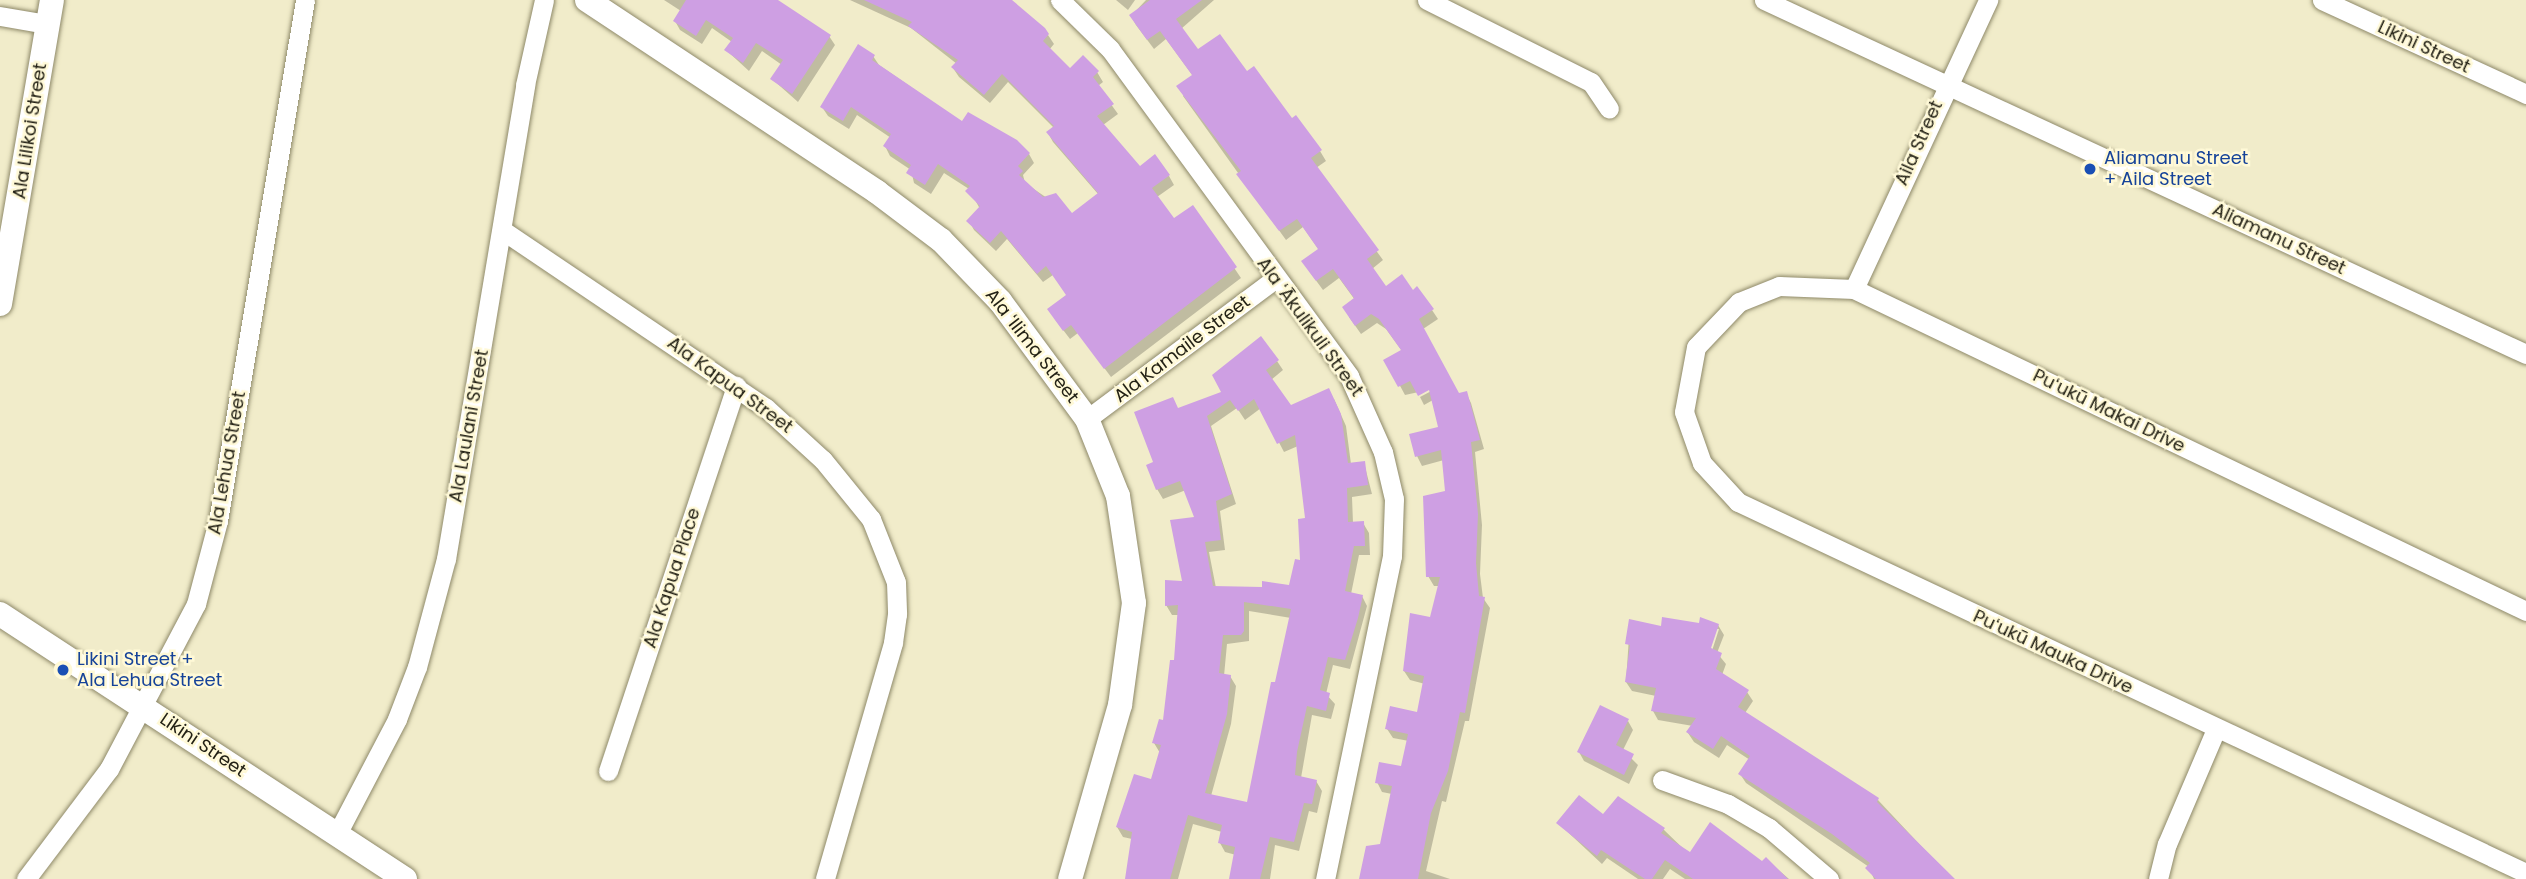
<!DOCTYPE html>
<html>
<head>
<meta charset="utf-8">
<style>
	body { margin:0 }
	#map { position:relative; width:2526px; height:879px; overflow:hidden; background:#f1ecca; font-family:Poppins,sans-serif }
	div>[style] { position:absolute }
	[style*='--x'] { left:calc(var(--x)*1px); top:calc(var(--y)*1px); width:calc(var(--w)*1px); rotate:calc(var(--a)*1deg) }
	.shadow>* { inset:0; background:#0003 }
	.building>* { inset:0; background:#ce9fe3 }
	.roads { filter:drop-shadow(0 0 2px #8e8969) drop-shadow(0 0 2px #8e8969) }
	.minor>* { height:19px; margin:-9.5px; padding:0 9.5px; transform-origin:9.5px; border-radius:9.5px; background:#fff }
	.tertiary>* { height:24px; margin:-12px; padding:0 12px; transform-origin:12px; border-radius:12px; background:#fff }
	.dots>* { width:19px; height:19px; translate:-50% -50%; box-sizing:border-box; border:4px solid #fff9d7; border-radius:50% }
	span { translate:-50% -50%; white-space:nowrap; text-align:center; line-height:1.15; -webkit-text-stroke:5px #fff9d7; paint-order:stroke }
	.street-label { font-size:18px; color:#232115 }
	.transit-label { font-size:18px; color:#164399 }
	.left { translate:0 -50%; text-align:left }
</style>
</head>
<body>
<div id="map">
	<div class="shadow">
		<i style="clip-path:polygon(664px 0,769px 0,829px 36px,835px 45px,798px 102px,772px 79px,782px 65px,762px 51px,749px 71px,726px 50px,732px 42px,712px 28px,702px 44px,680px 30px,675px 21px,681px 11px)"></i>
		<i style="clip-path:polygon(850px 0,1010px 0,1048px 35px,1054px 44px,1049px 50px,1070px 71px,1097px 72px,1103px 82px,1098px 86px,1118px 114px,1103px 125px,1139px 168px,1169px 176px,1174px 185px,1157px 197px,1174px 220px,1193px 207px,1241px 278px,1111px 377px,1078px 333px,1070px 339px,1054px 318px,1068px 296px,1053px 275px,1043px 282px,1007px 239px,996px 251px,974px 230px,969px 221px,980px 209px,969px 189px,944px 173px,931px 194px,914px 183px,911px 170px,890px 156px,885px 146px,891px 138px,857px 115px,849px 129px,828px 116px,822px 107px,873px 56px,879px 65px,963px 123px,1029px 154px,1034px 163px,1023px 175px,1025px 183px,1072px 215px,1098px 194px,1053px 142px,1048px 133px,1054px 128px,1008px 82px,990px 103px,959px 77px,953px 68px,957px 64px,911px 28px)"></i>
		<i style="clip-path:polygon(1116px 0,1135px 0,1128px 10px)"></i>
		<i style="clip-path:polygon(1146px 0,1214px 0,1181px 29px,1198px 52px,1247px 74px,1320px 151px,1326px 161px,1316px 168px,1383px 260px,1372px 269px,1386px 288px,1413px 292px,1432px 310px,1438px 319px,1423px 329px,1459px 395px,1466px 393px,1471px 403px,1484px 449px,1475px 452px,1482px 525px,1480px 574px,1483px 598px,1490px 608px,1469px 721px,1465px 721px,1446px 802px,1442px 801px,1426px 871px,1450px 879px,1361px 879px,1381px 845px,1392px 794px,1382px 792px,1377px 782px,1403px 768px,1409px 741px,1393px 738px,1387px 729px,1418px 714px,1425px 684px,1410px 680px,1404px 671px,1412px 615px,1432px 620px,1440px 586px,1434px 586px,1428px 576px,1447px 492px,1444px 460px,1422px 466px,1417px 456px,1440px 428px,1433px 400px,1424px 405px,1420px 397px,1437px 388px,1405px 395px,1386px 360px,1402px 351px,1386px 329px,1377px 323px,1361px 334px,1349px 317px,1355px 300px,1339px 278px,1323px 290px,1309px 271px,1319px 250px,1303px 227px,1286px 240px,1183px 96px,1193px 76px,1166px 39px,1154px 49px,1136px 25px,1131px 16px)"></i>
		<i style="clip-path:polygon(evenodd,1277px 361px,1283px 370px,1271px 380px,1290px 407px,1334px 399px,1346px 426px,1351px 464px,1364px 463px,1372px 494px,1352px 497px,1353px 523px,1363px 523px,1369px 533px,1370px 555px,1359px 555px,1351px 594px,1362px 596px,1367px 606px,1350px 669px,1333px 665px,1326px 694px,1335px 704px,1331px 719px,1312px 715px,1301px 778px,1316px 781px,1322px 791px,1317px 813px,1309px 811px,1299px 851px,1275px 845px,1270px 879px,1232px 879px,1236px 855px,1225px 852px,1220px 843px,1222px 832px,1193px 824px,1178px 879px,1126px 879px,1132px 839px,1123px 837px,1117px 827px,1152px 782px,1160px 753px,1154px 743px,1165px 722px,1180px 626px,1180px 615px,1172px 615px,1166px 605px,1184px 582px,1197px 518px,1186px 490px,1163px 499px,1157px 489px,1156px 463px,1179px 410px,1224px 393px,1277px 361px,1237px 408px,1245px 420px,1261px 408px,1284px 452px,1298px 446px,1307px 520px,1302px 563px,1291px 587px,1216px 588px,1209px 552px,1225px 550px,1220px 511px,1236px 504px,1211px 426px,1237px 408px,1277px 361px,1249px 611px,1291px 618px,1249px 805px,1211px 796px,1231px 724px,1236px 686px,1230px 676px,1224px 676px,1227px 644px,1249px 641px,1249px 611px)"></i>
		<i style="clip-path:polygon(evenodd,1630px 621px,1662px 628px,1718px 625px,1724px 635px,1717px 653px,1726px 664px,1722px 675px,1747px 692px,1753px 701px,1745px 713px,1878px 800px,1952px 879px,1874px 879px,1869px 867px,1746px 783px,1740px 774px,1750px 760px,1727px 745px,1719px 758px,1694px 742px,1688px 733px,1693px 726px,1658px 720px,1653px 711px,1656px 696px,1632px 691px,1626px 682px,1630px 621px,1715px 629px,1719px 629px,1710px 657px,1706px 656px,1715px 629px)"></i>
		<i style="clip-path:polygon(1628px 721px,1633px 730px,1623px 750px,1638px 765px,1629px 784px,1584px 761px,1579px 752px)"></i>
		<i style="clip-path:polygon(1603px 816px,1663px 829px,1690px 855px,1762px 863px,1766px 859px,1789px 879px,1685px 879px,1670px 869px,1663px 879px,1638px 879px,1607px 858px,1602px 864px,1558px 823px)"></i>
	</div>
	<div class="building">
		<i style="clip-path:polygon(686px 0,778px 0,831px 35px,792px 94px,770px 79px,783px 60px,756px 43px,743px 63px,724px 50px,733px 38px,706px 20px,696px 36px,673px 21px)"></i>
		<i style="clip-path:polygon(864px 0,1012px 0,1045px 28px,1049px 34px,1043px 41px,1070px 68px,1083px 55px,1099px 71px,1093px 77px,1114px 104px,1097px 116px,1140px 166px,1155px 154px,1170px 175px,1152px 188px,1174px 218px,1193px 205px,1237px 267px,1104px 369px,1071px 325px,1063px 331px,1047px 309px,1066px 295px,1046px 266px,1037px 274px,1001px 231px,990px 243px,966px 221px,980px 206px,965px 191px,970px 186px,938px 164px,925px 185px,906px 173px,911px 165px,883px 146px,891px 134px,851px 107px,843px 121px,820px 107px,858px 44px,875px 55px,872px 60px,962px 121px,968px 112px,1017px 140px,1030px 153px,1018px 166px,1023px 171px,1019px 175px,1043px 197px,1056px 193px,1072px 213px,1098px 193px,1046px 132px,1054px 126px,1002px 74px,984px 95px,951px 67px,958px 60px,908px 26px,912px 22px)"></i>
		<i style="clip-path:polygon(1150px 0,1202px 0,1176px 19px,1198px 49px,1220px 34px,1247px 71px,1254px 66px,1292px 118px,1296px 115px,1322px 150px,1311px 158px,1379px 250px,1367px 259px,1386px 286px,1402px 274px,1413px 290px,1417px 286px,1434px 309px,1419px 319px,1459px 393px,1467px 391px,1480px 440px,1471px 442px,1478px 514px,1476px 563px,1479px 596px,1485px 597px,1465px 713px,1460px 712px,1448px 771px,1431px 813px,1418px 879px,1359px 879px,1366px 846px,1380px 844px,1392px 786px,1375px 783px,1379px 762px,1401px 766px,1408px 734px,1385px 729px,1390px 706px,1417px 712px,1424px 676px,1403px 671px,1410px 613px,1430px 617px,1440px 577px,1426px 577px,1423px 496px,1445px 491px,1441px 450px,1415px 457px,1409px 434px,1438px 427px,1429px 390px,1418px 396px,1410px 381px,1398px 387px,1383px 360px,1401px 350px,1379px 319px,1371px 314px,1355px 326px,1342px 307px,1354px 298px,1333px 269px,1316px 281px,1301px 261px,1318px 249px,1297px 219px,1279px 231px,1236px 174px,1241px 171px,1176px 86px,1192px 75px,1160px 31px,1147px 40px,1129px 15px)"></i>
		<i style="clip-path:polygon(evenodd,1261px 336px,1279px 360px,1266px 370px,1291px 405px,1329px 388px,1341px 414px,1348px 463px,1365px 461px,1368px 485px,1347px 488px,1348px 522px,1364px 521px,1365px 546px,1354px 546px,1345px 591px,1363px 595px,1358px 618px,1345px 660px,1328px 657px,1320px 690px,1330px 693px,1326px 711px,1307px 706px,1297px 752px,1295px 775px,1317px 780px,1312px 804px,1304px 803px,1294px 842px,1270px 837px,1260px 879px,1229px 879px,1235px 847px,1218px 843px,1222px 825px,1188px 815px,1170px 879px,1125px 879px,1132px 832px,1116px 827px,1134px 774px,1151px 779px,1161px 745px,1152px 743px,1159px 719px,1163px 720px,1170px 660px,1174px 660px,1178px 605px,1165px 606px,1165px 580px,1182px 581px,1170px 520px,1194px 517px,1180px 481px,1156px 490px,1146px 465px,1153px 462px,1134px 412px,1173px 397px,1178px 408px,1221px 392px,1212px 375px,1261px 336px,1254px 399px,1277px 444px,1295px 435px,1305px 518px,1298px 519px,1300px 560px,1295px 559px,1289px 585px,1262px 581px,1262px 587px,1213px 586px,1205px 542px,1221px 540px,1216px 501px,1232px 494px,1207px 416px,1230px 400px,1238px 411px,1254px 399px,1261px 336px,1244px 602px,1291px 609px,1275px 682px,1271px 682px,1247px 802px,1205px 793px,1227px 714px,1231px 675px,1219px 673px,1223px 635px,1241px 635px,1244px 631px,1244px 602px)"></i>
		<i style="clip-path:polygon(1662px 617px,1699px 623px,1700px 617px,1719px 624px,1711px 648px,1722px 653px,1716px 669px,1749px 690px,1738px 707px,1879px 798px,1877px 802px,1955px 879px,1876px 879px,1865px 868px,1870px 863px,1832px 834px,1738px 774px,1750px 756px,1721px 736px,1713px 749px,1686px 732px,1696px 718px,1651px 711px,1656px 688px,1625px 682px,1630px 645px,1625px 644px,1629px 619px,1661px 626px)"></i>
		<i style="clip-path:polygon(1600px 705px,1629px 719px,1616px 745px,1634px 754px,1624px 775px,1577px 752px)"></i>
		<i style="clip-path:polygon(1579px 795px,1603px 814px,1618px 796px,1665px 828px,1661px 833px,1690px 852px,1710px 822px,1762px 861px,1766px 857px,1788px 879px,1693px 879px,1665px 860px,1652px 879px,1645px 879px,1601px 850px,1597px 856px,1556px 823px)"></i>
	</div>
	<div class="roads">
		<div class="minor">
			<i style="--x:1060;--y:0;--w:70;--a:44.4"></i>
			<i style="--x:1110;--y:49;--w:405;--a:53.8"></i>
			<i style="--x:1349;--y:376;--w:83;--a:65.9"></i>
			<i style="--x:1383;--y:452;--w:48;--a:76.8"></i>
			<i style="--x:1394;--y:499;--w:57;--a:92"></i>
			<i style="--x:1392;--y:556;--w:330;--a:101.7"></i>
			<i style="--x:1427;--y:0;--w:183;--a:26.6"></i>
			<i style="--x:1591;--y:82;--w:32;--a:56"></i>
			<i style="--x:1764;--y:0;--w:840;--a:24.92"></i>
			<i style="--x:2322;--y:0;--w:225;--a:24.7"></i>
			<i style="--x:0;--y:16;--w:48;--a:9.7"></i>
			<i style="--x:502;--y:230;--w:318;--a:34"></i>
			<i style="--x:766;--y:408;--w:77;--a:42.4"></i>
			<i style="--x:823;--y:460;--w:76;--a:50.9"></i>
			<i style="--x:871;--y:519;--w:68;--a:68.4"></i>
			<i style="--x:896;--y:582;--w:32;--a:88"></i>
			<i style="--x:897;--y:614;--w:29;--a:98"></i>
			<i style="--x:893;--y:643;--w:246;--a:106.1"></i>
			<i style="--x:1854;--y:289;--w:319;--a:-65.1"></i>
			<i style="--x:1087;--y:419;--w:236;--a:-36.7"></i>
			<i style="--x:2526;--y:611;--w:745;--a:-154.4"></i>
			<i style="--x:1854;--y:289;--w:75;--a:-177.7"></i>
			<i style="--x:1779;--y:286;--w:43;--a:158.2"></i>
			<i style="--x:1739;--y:302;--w:62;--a:133.7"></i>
			<i style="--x:1696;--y:347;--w:66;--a:100.5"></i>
			<i style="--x:1684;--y:412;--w:54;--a:70.6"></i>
			<i style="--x:1702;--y:463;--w:53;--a:47.3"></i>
			<i style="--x:1738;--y:502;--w:871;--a:25.21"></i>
			<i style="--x:608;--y:771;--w:406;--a:-71.6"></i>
			<i style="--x:1662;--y:780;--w:70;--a:20"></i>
			<i style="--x:1728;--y:804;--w:48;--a:30.3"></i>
			<i style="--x:1769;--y:828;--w:79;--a:40.4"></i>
			<i style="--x:337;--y:834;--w:130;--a:-62.4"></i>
			<i style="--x:397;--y:719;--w:56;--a:-69"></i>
			<i style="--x:417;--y:667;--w:112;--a:-75"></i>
			<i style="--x:446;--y:559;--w:481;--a:-80.5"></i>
			<i style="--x:525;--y:85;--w:87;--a:-77.4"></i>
			<i style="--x:26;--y:879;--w:138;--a:-53"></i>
			<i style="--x:109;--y:769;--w:187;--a:-62.2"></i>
			<i style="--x:196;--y:604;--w:86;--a:-75.2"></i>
			<i style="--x:218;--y:521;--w:528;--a:-80.52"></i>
			<i style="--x:2158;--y:879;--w:36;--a:-76"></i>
			<i style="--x:2167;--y:844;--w:125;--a:-66.9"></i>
		</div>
		<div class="tertiary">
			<i style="--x:587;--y:0;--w:348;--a:33.5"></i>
			<i style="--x:877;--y:192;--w:80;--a:36.9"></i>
			<i style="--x:941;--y:240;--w:85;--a:46"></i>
			<i style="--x:1000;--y:301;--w:147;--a:53.6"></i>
			<i style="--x:1087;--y:419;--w:83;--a:68.1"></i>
			<i style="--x:1118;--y:496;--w:108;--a:81.5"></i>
			<i style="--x:1134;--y:603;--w:103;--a:97.8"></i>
			<i style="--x:1120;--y:705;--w:181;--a:106"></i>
			<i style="--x:0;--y:304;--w:308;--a:-80.3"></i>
			<i style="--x:0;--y:614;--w:484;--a:33.2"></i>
		</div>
	</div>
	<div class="dots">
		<i style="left:2090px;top:169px;background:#1a4fb4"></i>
		<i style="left:63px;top:670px;background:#1a4fb4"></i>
	</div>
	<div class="street-label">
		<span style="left:2424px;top:47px;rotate:25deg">Likini Street</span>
		<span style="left:30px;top:131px;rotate:-81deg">Ala Lilikoi Street</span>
		<span style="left:1919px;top:143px;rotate:-66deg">Aila Street</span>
		<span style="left:2279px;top:239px;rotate:25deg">Aliamanu Street</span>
		<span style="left:1310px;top:327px;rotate:54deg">Ala ʻĀkulikuli Street</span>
		<span style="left:1032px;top:346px;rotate:52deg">Ala ʻIlima Street</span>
		<span style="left:1182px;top:349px;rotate:-37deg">Ala Kamaile Street</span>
		<span style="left:730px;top:385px;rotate:36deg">Ala Kapua Street</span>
		<span style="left:2109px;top:411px;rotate:26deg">Puʻukū Makai Drive</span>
		<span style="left:469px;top:426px;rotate:-80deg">Ala Laulani Street</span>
		<span style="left:227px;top:463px;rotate:-80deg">Ala Lehua Street</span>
		<span style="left:672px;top:578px;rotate:-72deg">Ala Kapua Place</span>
		<span style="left:2053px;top:652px;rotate:25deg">Puʻukū Mauka Drive</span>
		<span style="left:203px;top:745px;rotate:34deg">Likini Street</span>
	</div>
	<div class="transit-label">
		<span class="left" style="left:2104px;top:169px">Aliamanu Street<br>+ Aila Street</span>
		<span class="left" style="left:77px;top:670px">Likini Street +<br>Ala Lehua Street</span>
	</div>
</div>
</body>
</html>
